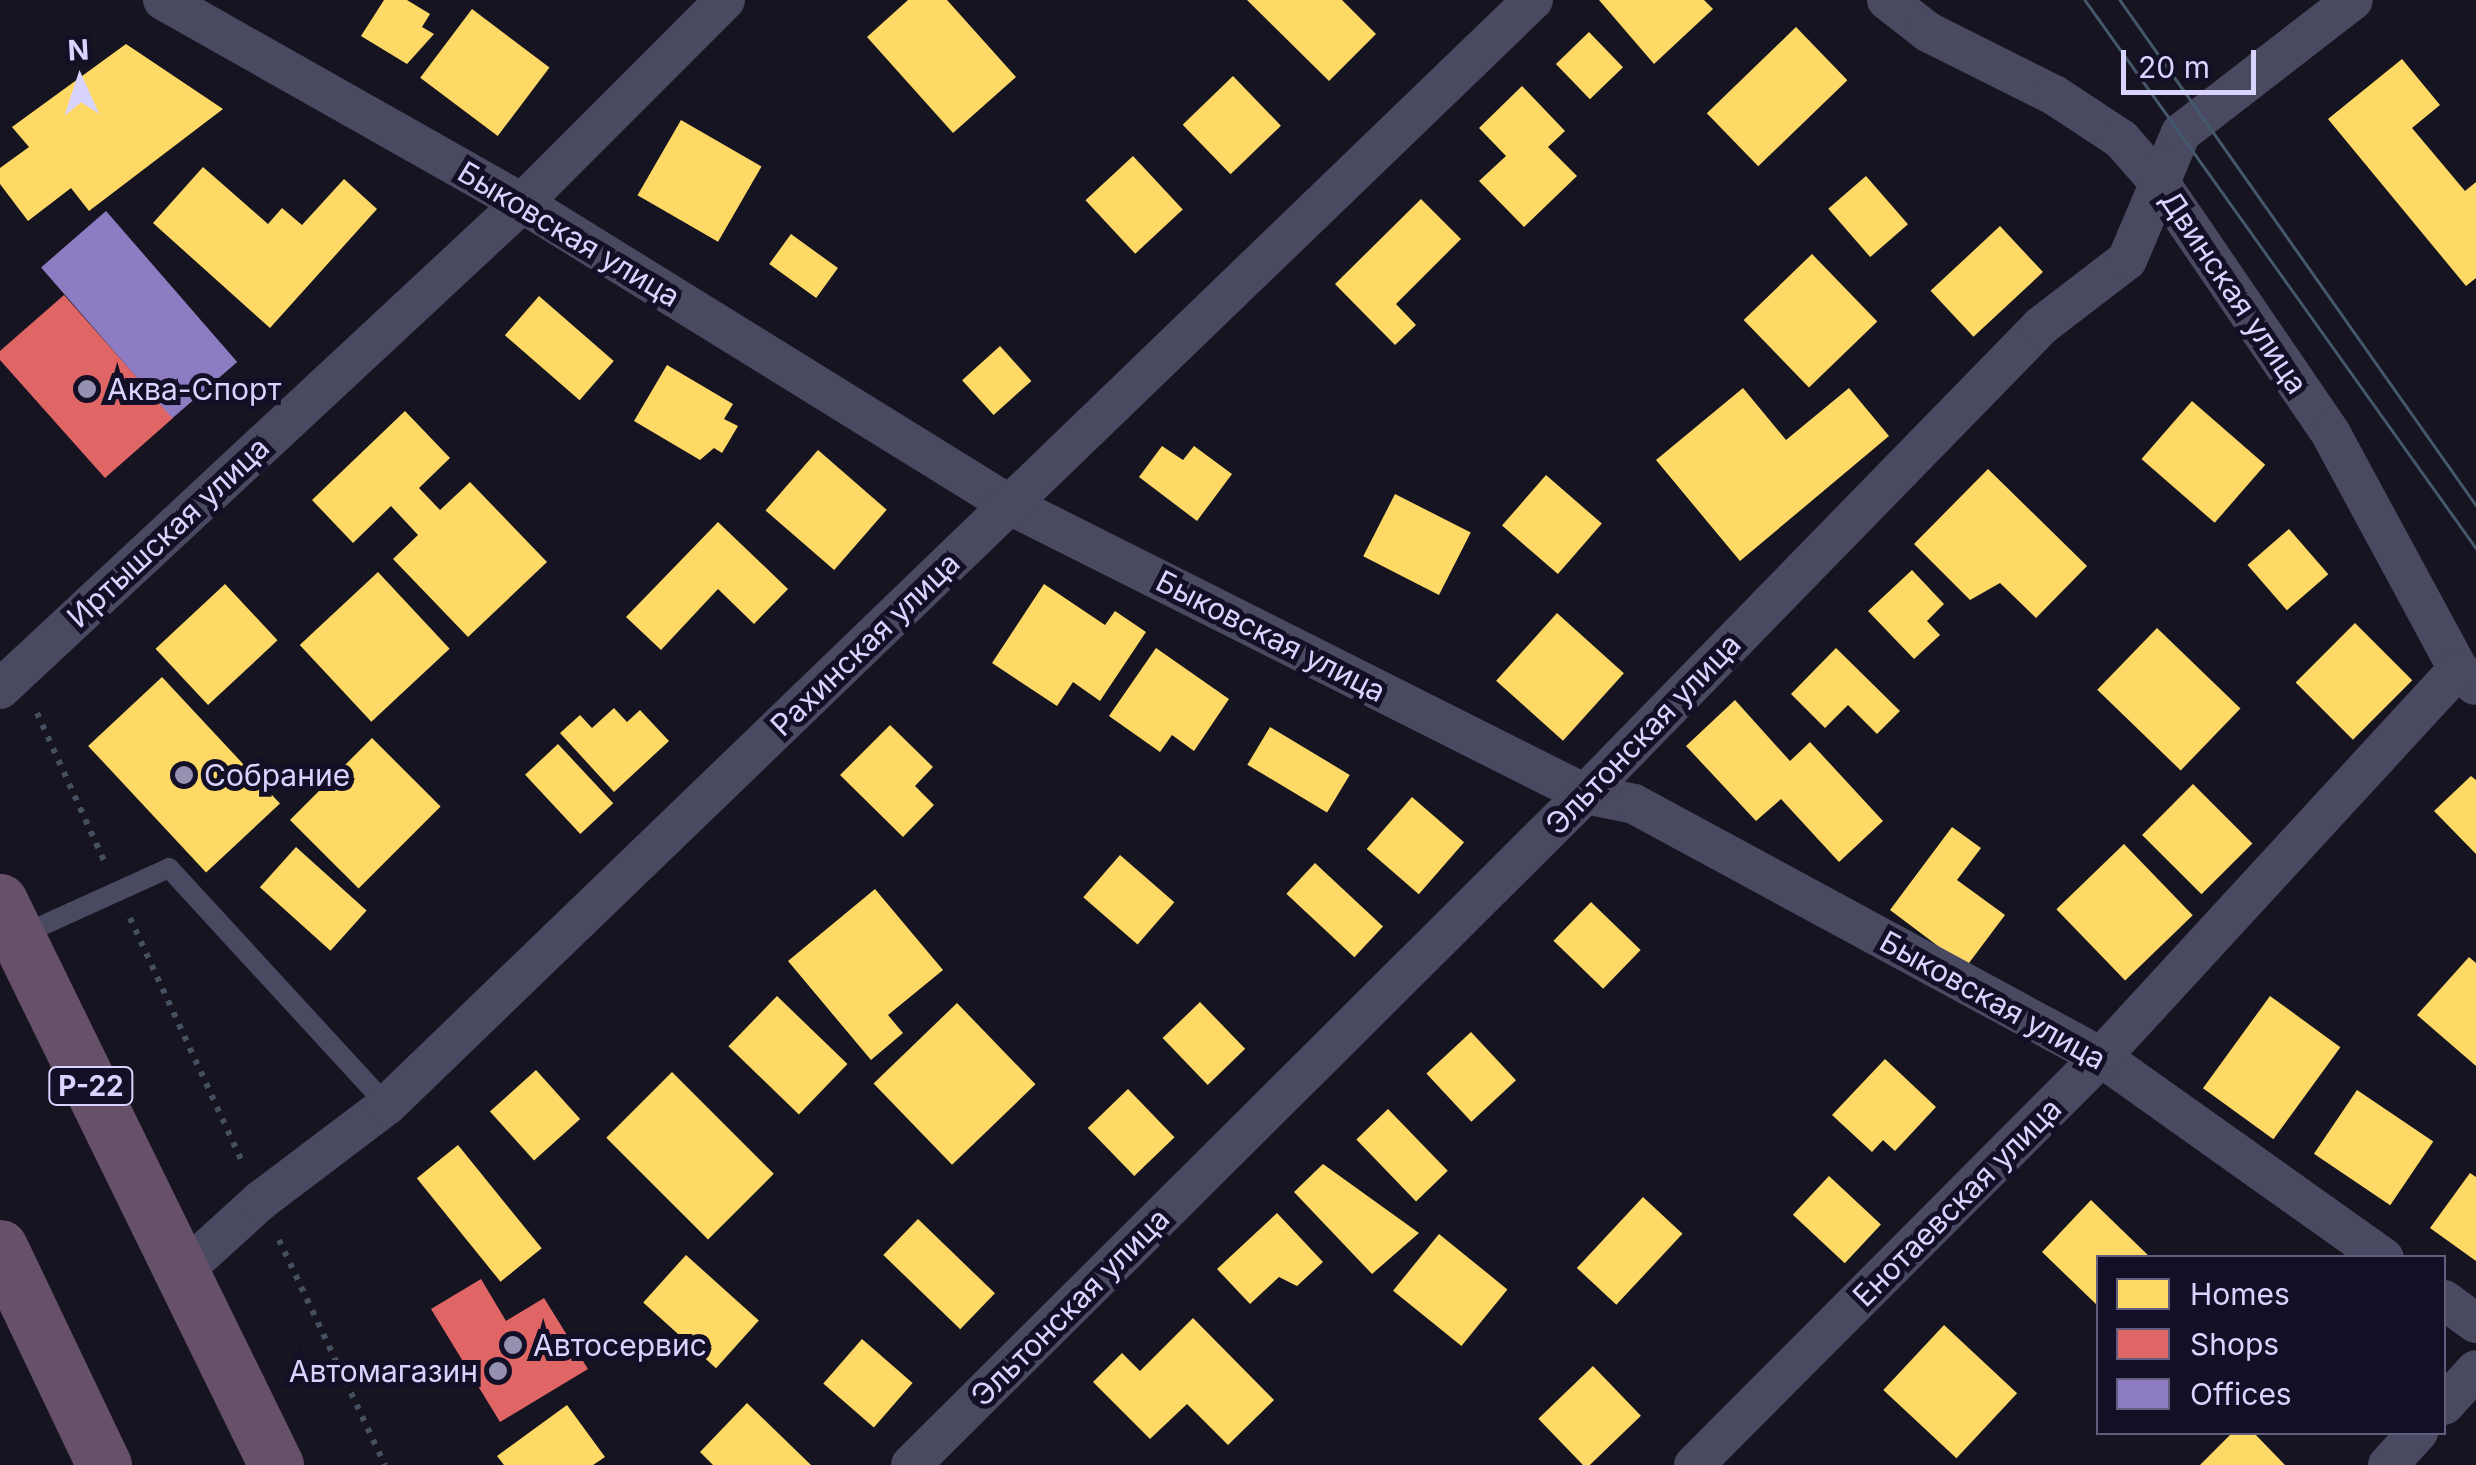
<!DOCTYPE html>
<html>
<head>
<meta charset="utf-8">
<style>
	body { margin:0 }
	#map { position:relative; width:2476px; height:1465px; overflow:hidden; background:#161421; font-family:Inter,sans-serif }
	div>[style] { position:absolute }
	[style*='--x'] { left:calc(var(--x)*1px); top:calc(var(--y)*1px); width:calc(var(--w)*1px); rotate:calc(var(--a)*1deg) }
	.homes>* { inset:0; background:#ffd966; transform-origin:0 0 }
	.shops>* { inset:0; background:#e06666 }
	.offices>* { inset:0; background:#8e7cc3; transform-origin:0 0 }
	.path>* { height:6px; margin-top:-3px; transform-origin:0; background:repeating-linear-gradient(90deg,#44505f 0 5px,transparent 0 13px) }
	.lane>* { height:20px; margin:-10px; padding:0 10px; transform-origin:10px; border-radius:10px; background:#4a4962 }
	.street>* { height:40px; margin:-20px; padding:0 20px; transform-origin:20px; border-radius:20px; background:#4a4962 }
	.highway>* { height:55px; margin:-27.5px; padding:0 27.5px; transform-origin:27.5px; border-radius:27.5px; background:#67516a }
	.tram>* { height:2.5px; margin:-1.25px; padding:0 1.25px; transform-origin:1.25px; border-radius:1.25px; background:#43596b }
	.dots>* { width:28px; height:28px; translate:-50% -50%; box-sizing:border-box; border:5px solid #130f26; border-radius:50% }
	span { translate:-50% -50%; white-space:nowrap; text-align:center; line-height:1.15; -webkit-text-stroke:10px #130f26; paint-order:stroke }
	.shield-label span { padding:2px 8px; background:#130f26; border:2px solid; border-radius:8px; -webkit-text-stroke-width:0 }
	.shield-label { font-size:28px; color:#d9d4ff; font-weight:700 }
	.street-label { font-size:30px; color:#d9d4ff }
	.poi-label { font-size:30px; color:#d9d4ff }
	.left { translate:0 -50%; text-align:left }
	.right { translate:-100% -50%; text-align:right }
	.legend { position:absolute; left:2096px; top:1255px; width:350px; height:180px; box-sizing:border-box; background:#130f26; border:2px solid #625e7d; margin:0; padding:12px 18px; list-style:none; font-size:30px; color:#d9d4ff }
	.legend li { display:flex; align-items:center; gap:20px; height:50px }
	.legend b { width:50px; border:2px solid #625e7d }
	.north { position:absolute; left:30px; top:30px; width:100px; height:100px; -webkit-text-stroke:8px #130f26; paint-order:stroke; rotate:357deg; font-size:28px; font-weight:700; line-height:40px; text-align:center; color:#d9d4ff }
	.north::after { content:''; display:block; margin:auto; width:35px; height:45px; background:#d9d4ff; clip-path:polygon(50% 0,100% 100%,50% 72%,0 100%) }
	.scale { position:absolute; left:2121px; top:50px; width:135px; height:45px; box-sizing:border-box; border:5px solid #d9d4ff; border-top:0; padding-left:12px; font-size:30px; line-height:35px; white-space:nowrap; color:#d9d4ff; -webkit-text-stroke:8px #130f26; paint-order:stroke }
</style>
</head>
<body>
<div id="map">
	<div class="homes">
		<i style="clip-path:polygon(384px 0,407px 0,430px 14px,422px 27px,434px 34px,407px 64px,361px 36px)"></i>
		<i style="clip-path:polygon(908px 0,947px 0,1016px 77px,953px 133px,867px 37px)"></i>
		<i style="clip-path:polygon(1247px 0,1342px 0,1376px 34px,1329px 81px)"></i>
		<i style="clip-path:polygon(1599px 0,1704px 0,1713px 9px,1654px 64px)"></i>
		<i style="left:472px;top:9px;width:97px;height:86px;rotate:37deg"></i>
		<i style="left:1796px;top:27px;width:74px;height:124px;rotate:46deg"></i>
		<i style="left:1589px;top:32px;width:49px;height:46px;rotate:46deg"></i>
		<i style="clip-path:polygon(126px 44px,223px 109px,89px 211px,71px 188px,28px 221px,0 184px,0 168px,29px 147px,12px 127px)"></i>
		<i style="clip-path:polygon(2402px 59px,2440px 105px,2412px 128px,2465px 191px,2476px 182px,2476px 278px,2466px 286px,2328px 119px)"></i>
		<i style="left:1233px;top:76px;width:69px;height:70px;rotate:46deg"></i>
		<i style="clip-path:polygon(1522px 86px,1565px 131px,1548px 147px,1577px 176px,1524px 227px,1479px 181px,1506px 156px,1479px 128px)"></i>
		<i style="left:681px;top:120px;width:93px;height:87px;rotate:30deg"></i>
		<i style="left:1133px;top:156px;width:73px;height:65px;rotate:47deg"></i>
		<i style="clip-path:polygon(203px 167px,268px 224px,282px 208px,302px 225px,344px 179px,377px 209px,270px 328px,153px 223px)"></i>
		<i style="left:1866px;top:176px;width:64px;height:50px;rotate:49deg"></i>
		<i style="clip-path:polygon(1421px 199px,1461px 239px,1396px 304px,1416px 325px,1395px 345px,1335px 284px)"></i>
		<i style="left:2000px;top:226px;width:63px;height:95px;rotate:47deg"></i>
		<i style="left:791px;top:234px;width:58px;height:37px;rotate:36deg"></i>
		<i style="left:1812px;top:254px;width:94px;height:95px;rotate:46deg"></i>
		<i style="left:539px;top:296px;width:99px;height:52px;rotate:41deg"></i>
		<i style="left:1000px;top:346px;width:47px;height:51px;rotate:48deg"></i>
		<i style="clip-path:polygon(667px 365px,733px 404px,724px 419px,738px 426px,722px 453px,714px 448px,700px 460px,634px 421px)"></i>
		<i style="clip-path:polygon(1743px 388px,1786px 440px,1849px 388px,1889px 436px,1740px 561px,1656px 460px)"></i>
		<i style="left:2192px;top:401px;width:97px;height:77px;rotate:41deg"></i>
		<i style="clip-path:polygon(405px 411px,450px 458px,419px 488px,440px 510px,470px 482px,547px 562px,468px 637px,393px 559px,418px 535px,391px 506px,353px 543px,312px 500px)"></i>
		<i style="clip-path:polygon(1162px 446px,1183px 460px,1194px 446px,1232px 474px,1197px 521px,1139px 477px)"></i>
		<i style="left:818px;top:450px;width:91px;height:80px;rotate:41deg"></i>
		<i style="clip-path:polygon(1988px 469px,2087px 566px,2036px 618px,2000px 583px,1970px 600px,1914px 544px)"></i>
		<i style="left:1546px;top:475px;width:74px;height:67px;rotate:41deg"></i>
		<i style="left:1395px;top:494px;width:85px;height:70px;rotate:27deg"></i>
		<i style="clip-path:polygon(718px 522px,788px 589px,754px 624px,718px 589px,661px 650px,626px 617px)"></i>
		<i style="left:2289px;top:529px;width:60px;height:55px;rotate:49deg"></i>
		<i style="clip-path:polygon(1912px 570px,1944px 604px,1927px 621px,1940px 635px,1914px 659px,1868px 611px)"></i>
		<i style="left:378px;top:572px;width:105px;height:107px;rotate:47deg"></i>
		<i style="left:225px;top:584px;width:77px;height:95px;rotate:47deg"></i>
		<i style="clip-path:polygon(1044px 584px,1105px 625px,1115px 611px,1146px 632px,1100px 701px,1073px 682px,1057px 706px,992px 663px)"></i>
		<i style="left:1557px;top:613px;width:90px;height:91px;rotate:42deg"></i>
		<i style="left:2355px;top:623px;width:81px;height:84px;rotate:45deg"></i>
		<i style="left:2157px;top:628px;width:116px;height:86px;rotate:44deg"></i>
		<i style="clip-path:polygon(1156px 648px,1229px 699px,1194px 751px,1172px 735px,1160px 752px,1109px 716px)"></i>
		<i style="clip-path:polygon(1836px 648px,1900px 711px,1877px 734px,1848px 705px,1825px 728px,1791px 694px)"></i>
		<i style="left:162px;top:677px;width:173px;height:101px;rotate:47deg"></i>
		<i style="clip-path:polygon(1735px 700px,1790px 761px,1810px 742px,1883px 821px,1839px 862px,1781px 799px,1756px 821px,1686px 746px)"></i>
		<i style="clip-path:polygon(614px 708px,627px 722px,640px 710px,669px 741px,614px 792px,560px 733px,580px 715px,592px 728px)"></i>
		<i style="clip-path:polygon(890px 725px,933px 767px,915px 786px,934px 805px,903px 837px,840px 775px)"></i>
		<i style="left:1270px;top:727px;width:93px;height:44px;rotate:31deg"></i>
		<i style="left:372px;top:738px;width:97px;height:116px;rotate:45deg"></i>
		<i style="left:558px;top:744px;width:81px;height:45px;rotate:47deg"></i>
		<i style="clip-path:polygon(2471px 776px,2476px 780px,2476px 854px,2434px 811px)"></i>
		<i style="left:2193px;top:784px;width:84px;height:72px;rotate:45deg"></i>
		<i style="left:1412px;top:797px;width:69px;height:69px;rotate:41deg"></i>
		<i style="clip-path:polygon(1952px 827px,1981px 848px,1957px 880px,2005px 915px,1966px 967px,1890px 910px)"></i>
		<i style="left:2124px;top:844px;width:99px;height:94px;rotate:46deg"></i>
		<i style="left:296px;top:847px;width:95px;height:54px;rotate:42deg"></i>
		<i style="left:1120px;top:855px;width:72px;height:56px;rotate:41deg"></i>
		<i style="left:1315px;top:863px;width:93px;height:42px;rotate:43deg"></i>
		<i style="clip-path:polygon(875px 889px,943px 970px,888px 1015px,903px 1033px,871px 1060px,788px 961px)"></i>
		<i style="left:1591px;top:902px;width:69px;height:54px;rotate:44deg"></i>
		<i style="clip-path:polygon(2469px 957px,2476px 963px,2476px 1066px,2417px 1015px)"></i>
		<i style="left:777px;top:996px;width:98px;height:70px;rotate:44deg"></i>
		<i style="left:2270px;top:996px;width:87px;height:114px;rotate:36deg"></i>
		<i style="left:1200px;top:1002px;width:65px;height:52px;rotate:46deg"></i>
		<i style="left:957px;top:1003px;width:113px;height:116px;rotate:46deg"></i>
		<i style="left:1471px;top:1032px;width:66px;height:61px;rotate:47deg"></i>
		<i style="clip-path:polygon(1885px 1059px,1936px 1107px,1895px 1151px,1883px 1140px,1872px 1152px,1832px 1115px)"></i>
		<i style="left:536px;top:1070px;width:66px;height:62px;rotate:48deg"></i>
		<i style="left:672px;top:1072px;width:144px;height:93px;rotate:45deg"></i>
		<i style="left:1128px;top:1089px;width:67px;height:56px;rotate:46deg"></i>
		<i style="left:2357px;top:1090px;width:92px;height:77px;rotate:34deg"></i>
		<i style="left:1388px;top:1109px;width:86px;height:44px;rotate:46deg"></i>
		<i style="left:458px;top:1145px;width:133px;height:53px;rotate:51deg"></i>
		<i style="clip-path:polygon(1323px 1164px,1419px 1233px,1372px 1274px,1294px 1192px)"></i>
		<i style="clip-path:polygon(2470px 1173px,2476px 1177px,2476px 1261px,2430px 1228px)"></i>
		<i style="left:1829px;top:1176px;width:71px;height:53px;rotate:43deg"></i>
		<i style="left:1643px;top:1197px;width:54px;height:97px;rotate:43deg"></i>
		<i style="clip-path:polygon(2091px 1200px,2151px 1258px,2098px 1258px,2098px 1306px,2042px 1252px)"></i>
		<i style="clip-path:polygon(1277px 1213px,1323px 1262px,1297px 1286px,1279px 1277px,1250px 1304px,1217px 1269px)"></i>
		<i style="left:918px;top:1219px;width:107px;height:50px;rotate:44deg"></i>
		<i style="left:1439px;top:1234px;width:88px;height:73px;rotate:39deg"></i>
		<i style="left:686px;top:1255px;width:98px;height:64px;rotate:42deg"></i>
		<i style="clip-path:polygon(1193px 1318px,1274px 1400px,1228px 1445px,1187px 1404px,1150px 1439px,1093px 1382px,1122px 1353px,1140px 1371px)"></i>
		<i style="left:1944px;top:1325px;width:100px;height:89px;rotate:43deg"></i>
		<i style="left:862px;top:1339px;width:67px;height:59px;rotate:41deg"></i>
		<i style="left:1593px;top:1366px;width:69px;height:76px;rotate:46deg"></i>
		<i style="clip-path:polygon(747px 1403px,811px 1465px,713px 1465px,700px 1452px)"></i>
		<i style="clip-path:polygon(567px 1405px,605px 1457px,593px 1465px,504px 1465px,497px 1456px)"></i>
		<i style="clip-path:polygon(2233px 1432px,2253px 1432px,2285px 1465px,2200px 1465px)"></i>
	</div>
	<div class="shops">
		<i style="clip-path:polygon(64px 295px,173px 418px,105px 478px,0 360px,0 351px)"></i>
		<i style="clip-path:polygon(481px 1279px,506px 1321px,544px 1298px,588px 1369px,500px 1422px,431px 1309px)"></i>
	</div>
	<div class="offices">
		<i style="left:106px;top:211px;width:200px;height:86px;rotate:49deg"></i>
	</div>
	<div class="path">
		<i style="--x:37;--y:713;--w:162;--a:65.6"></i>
		<i style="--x:130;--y:918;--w:268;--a:65.3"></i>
		<i style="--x:279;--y:1240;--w:249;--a:64.8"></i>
	</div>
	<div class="lane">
		<i style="--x:17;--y:937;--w:167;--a:-24.4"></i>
		<i style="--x:169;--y:868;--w:322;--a:47.4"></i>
	</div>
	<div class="street">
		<i style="--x:163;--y:0;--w:412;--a:29.5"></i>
		<i style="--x:522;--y:203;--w:574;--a:31.75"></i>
		<i style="--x:1010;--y:505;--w:644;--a:26.68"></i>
		<i style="--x:1585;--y:794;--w:50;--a:11.5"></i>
		<i style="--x:1634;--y:804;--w:531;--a:28.45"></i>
		<i style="--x:2101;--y:1057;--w:347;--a:35.4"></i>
		<i style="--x:1887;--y:0;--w:52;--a:38"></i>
		<i style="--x:1928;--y:32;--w:141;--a:26.6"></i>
		<i style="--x:2054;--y:95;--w:80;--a:33.3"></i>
		<i style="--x:2121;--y:139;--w:62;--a:48.9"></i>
		<i style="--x:2162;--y:186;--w:300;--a:55.7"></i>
		<i style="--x:2331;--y:434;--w:267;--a:61.6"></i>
		<i style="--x:2458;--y:669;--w:23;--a:43"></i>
		<i style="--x:0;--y:689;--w:713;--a:-42.95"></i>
		<i style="--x:522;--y:203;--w:287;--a:-45"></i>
		<i style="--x:182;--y:1272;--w:105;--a:-42.3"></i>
		<i style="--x:260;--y:1201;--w:159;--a:-37.1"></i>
		<i style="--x:387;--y:1105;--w:1592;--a:-43.96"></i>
		<i style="--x:2444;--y:1300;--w:39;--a:36"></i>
		<i style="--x:2444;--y:1405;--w:47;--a:-47.6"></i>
		<i style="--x:911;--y:1465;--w:951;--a:-44.87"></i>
		<i style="--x:1585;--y:794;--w:653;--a:-45.74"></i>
		<i style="--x:2041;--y:326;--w:108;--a:-37.5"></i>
		<i style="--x:2127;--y:260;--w:138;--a:-67"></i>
		<i style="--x:2181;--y:133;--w:217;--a:-37.7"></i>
		<i style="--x:1694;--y:1465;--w:576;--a:-45.07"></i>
		<i style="--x:2101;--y:1057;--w:527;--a:-47.38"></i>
		<i style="--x:2388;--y:1465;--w:45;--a:-47.7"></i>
	</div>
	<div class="highway">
		<i style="--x:0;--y:901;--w:628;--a:63.92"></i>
		<i style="--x:0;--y:1247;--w:242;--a:64.5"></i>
	</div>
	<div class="tram">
		<i style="--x:2085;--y:0;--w:673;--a:54.49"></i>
		<i style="--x:2120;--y:0;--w:618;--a:54.82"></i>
	</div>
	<div class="dots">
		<i style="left:87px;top:389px;background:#9591b1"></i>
		<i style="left:184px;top:775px;background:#9591b1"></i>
		<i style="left:513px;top:1345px;background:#9591b1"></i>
		<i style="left:498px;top:1371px;background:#9591b1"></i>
	</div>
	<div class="shield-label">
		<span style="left:91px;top:1086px">Р-22</span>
	</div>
	<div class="street-label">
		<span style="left:569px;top:234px;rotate:31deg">Быковская улица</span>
		<span style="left:2234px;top:292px;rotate:56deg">Двинская улица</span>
		<span style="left:168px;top:532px;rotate:-43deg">Иртышская улица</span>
		<span style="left:1271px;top:636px;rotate:27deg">Быковская улица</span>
		<span style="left:865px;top:644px;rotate:-44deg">Рахинская улица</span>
		<span style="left:1643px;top:734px;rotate:-46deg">Эльтонская улица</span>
		<span style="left:1993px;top:1000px;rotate:29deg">Быковская улица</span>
		<span style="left:1957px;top:1202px;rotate:-45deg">Енотаевская улица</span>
		<span style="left:1070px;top:1307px;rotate:-45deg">Эльтонская улица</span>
	</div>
	<div class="poi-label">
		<span class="left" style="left:107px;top:389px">Аква-Спорт</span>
		<span class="left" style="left:204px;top:775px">Собрание</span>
		<span class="left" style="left:533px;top:1345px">Автосервис</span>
		<span class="right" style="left:478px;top:1371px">Автомагазин</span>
	</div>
	<ul class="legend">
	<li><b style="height:28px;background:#ffd966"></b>Homes</li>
	<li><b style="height:28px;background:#e06666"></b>Shops</li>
	<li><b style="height:28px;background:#8e7cc3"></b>Offices</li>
	</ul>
	<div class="north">N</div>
	<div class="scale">20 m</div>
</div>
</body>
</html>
